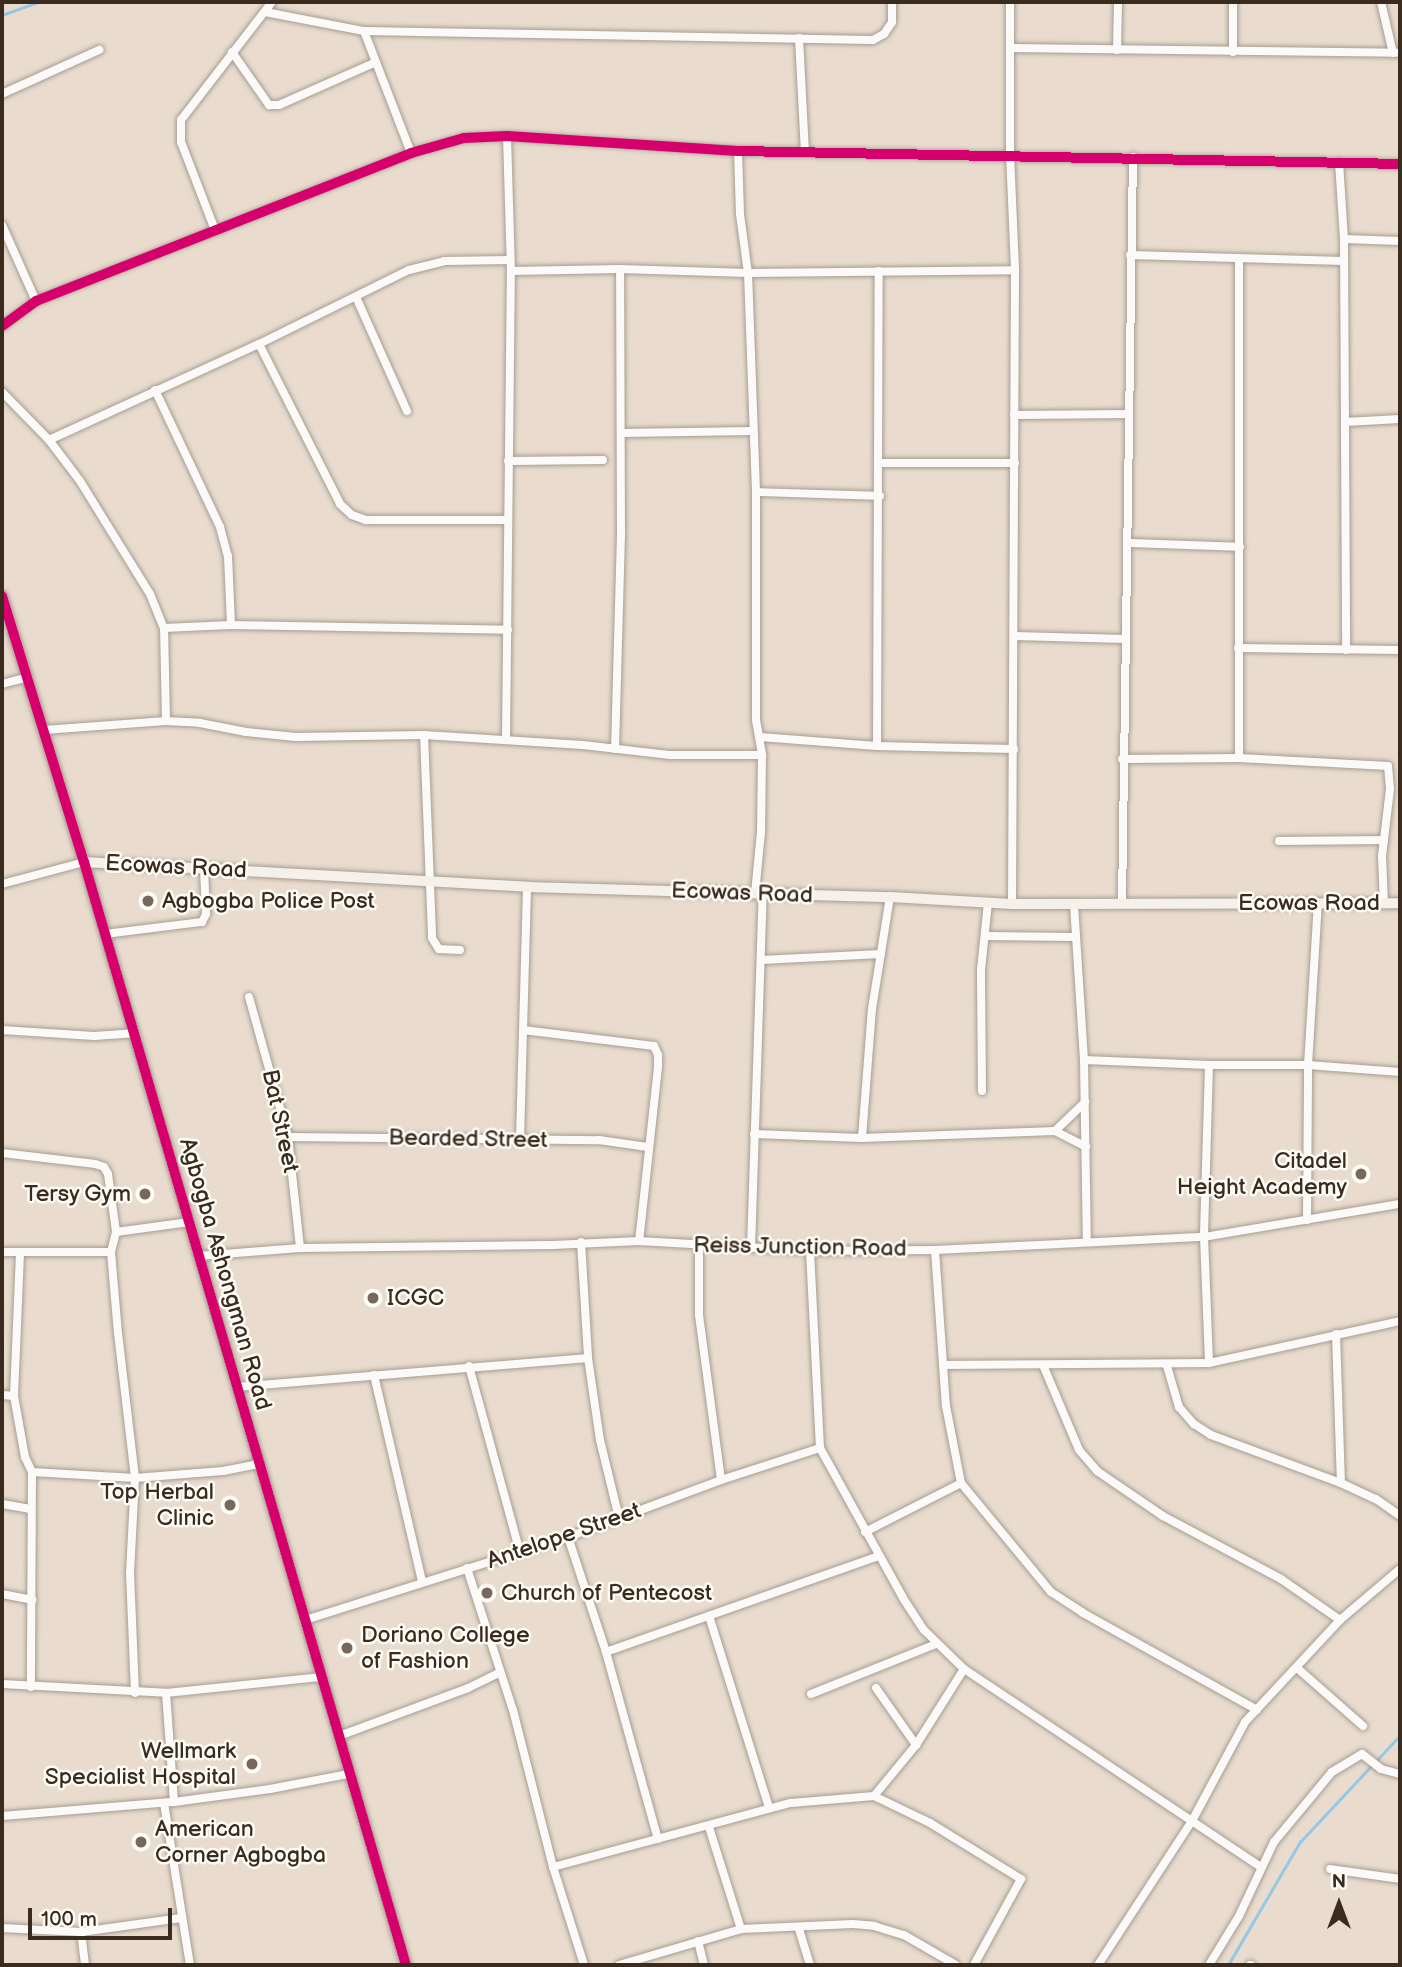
<!DOCTYPE html>
<html>
<head>
<meta charset="utf-8">
<style>
	body { margin:0 }
	#map { position:relative; width:1402px; height:1967px; overflow:hidden; background:#e9dcce; font-family:"Balsamiq Sans",sans-serif }
	div>[style] { position:absolute }
	[style*='--x'] { left:calc(var(--x)*1px); top:calc(var(--y)*1px); width:calc(var(--w)*1px); rotate:calc(var(--a)*1deg) }
	.stream>* { height:2.5px; margin:-1.25px; padding:0 1.25px; transform-origin:1.25px; border-radius:1.25px; background:#98c7e4 }
	.roads { filter:drop-shadow(0 0 2px #a69d93) drop-shadow(0 0 2px #a69d93) }
	.street>* { height:8px; margin:-4px; padding:0 4px; transform-origin:4px; border-radius:4px; background:#fcfaf8 }
	.secondary>* { height:10px; margin:-5px; padding:0 5px; transform-origin:5px; border-radius:5px; background:#f5f0e9 }
	.cycleway>* { height:10px; margin:-5px; padding:0 5px; transform-origin:5px; border-radius:5px; background:#d6006c }
	.dots>* { width:19px; height:19px; translate:-50% -50%; box-sizing:border-box; border:4px solid #fdfcf7; border-radius:50% }
	span { translate:-50% -50%; white-space:nowrap; text-align:center; line-height:1.15; -webkit-text-stroke:5px #fdfcf7; paint-order:stroke }
	.street-label { font-size:23px; color:#3b2a1e }
	.poi-label { font-size:23px; color:#3b2a1e }
	.left { translate:0 -50%; text-align:left }
	.right { translate:-100% -50%; text-align:right }
	.frame { position:absolute; inset:0; border:4px solid #3b2a1e; pointer-events:none }
	.north { position:absolute; left:1304px; top:1869px; width:70px; height:70px; -webkit-text-stroke:5px #fdfcf7; paint-order:stroke; rotate:0deg; font-size:19px; font-weight:700; line-height:28px; text-align:center; color:#3b2a1e }
	.north::after { content:''; display:block; margin:auto; width:24px; height:32px; background:#3b2a1e; clip-path:polygon(50% 0,100% 100%,50% 72%,0 100%) }
	.scale { position:absolute; left:28px; top:1908px; width:144px; height:32px; box-sizing:border-box; border:4px solid #3b2a1e; border-top:0; padding-left:9px; font-size:21px; line-height:24px; white-space:nowrap; color:#3b2a1e; -webkit-text-stroke:5px #fdfcf7; paint-order:stroke }
</style>
</head>
<body>
<div id="map">
	<div class="stream">
		<i style="--x:2;--y:15;--w:38;--a:-20"></i>
		<i style="--x:1376;--y:1761;--w:35;--a:-47"></i>
		<i style="--x:1228;--y:1965;--w:143;--a:-59.7"></i>
		<i style="--x:1300;--y:1842;--w:104;--a:-46.9"></i>
	</div>
	<div class="roads">
		<div class="street">
			<i style="--x:1010;--y:2;--w:152;--a:90"></i>
			<i style="--x:1010;--y:154;--w:116;--a:87.5"></i>
			<i style="--x:1015;--y:270;--w:634;--a:90.27"></i>
			<i style="--x:1233;--y:2;--w:50;--a:90"></i>
			<i style="--x:1381;--y:2;--w:52;--a:76.8"></i>
			<i style="--x:265;--y:12;--w:101;--a:10.9"></i>
			<i style="--x:364;--y:31;--w:509;--a:1.01"></i>
			<i style="--x:873;--y:40;--w:13;--a:-29"></i>
			<i style="--x:884;--y:34;--w:14;--a:-56"></i>
			<i style="--x:892;--y:22;--w:20;--a:-90"></i>
			<i style="--x:364;--y:31;--w:131;--a:68.9"></i>
			<i style="--x:799;--y:38;--w:114;--a:87"></i>
			<i style="--x:1010;--y:48;--w:390;--a:0.7"></i>
			<i style="--x:1117;--y:50;--w:48;--a:-88.8"></i>
			<i style="--x:232;--y:52;--w:65;--a:55.1"></i>
			<i style="--x:269;--y:105;--w:10;--a:0"></i>
			<i style="--x:279;--y:105;--w:106;--a:-23.9"></i>
			<i style="--x:2;--y:94;--w:107;--a:-24.4"></i>
			<i style="--x:738;--y:151;--w:63;--a:88.2"></i>
			<i style="--x:740;--y:214;--w:60;--a:82.3"></i>
			<i style="--x:748;--y:273;--w:219;--a:87.9"></i>
			<i style="--x:756;--y:492;--w:228;--a:90"></i>
			<i style="--x:756;--y:720;--w:36;--a:80"></i>
			<i style="--x:762;--y:755;--w:77;--a:90.7"></i>
			<i style="--x:761;--y:832;--w:61;--a:95.6"></i>
			<i style="--x:1339;--y:162;--w:77;--a:86.3"></i>
			<i style="--x:1344;--y:239;--w:411;--a:89.7"></i>
			<i style="--x:2;--y:225;--w:83;--a:65.9"></i>
			<i style="--x:215;--y:230;--w:94;--a:-111.1"></i>
			<i style="--x:181;--y:142;--w:22;--a:-90"></i>
			<i style="--x:181;--y:120;--w:149;--a:-52.4"></i>
			<i style="--x:1344;--y:239;--w:56;--a:2"></i>
			<i style="--x:1130;--y:255;--w:214;--a:1.6"></i>
			<i style="--x:511;--y:271;--w:109;--a:-1.1"></i>
			<i style="--x:620;--y:269;--w:128;--a:1.8"></i>
			<i style="--x:748;--y:273;--w:267;--a:-0.6"></i>
			<i style="--x:356;--y:297;--w:125;--a:65.9"></i>
			<i style="--x:2;--y:326;--w:42;--a:-36.3"></i>
			<i style="--x:36;--y:301;--w:403;--a:-21.5"></i>
			<i style="--x:411;--y:153;--w:55;--a:-15.8"></i>
			<i style="--x:464;--y:138;--w:43;--a:-2.7"></i>
			<i style="--x:507;--y:136;--w:231;--a:3.7"></i>
			<i style="--x:738;--y:151;--w:662;--a:1.12"></i>
			<i style="--x:259;--y:344;--w:179;--a:63.1"></i>
			<i style="--x:340;--y:504;--w:16;--a:43"></i>
			<i style="--x:352;--y:515;--w:15;--a:20"></i>
			<i style="--x:366;--y:520;--w:141;--a:0"></i>
			<i style="--x:155;--y:390;--w:152;--a:64.6"></i>
			<i style="--x:220;--y:527;--w:30;--a:75"></i>
			<i style="--x:228;--y:556;--w:69;--a:87.5"></i>
			<i style="--x:2;--y:392;--w:67;--a:45.6"></i>
			<i style="--x:49;--y:440;--w:51;--a:52.9"></i>
			<i style="--x:80;--y:481;--w:133;--a:58.2"></i>
			<i style="--x:150;--y:594;--w:37;--a:68"></i>
			<i style="--x:1014;--y:415;--w:115;--a:-0.5"></i>
			<i style="--x:1345;--y:422;--w:55;--a:-3.1"></i>
			<i style="--x:621;--y:433;--w:132;--a:-0.9"></i>
			<i style="--x:49;--y:440;--w:231;--a:-24.6"></i>
			<i style="--x:259;--y:344;--w:167;--a:-26.3"></i>
			<i style="--x:409;--y:270;--w:36;--a:-14"></i>
			<i style="--x:444;--y:261;--w:66;--a:-0.9"></i>
			<i style="--x:508;--y:461;--w:95;--a:-0.6"></i>
			<i style="--x:880;--y:463;--w:135;--a:0"></i>
			<i style="--x:756;--y:492;--w:124;--a:1.8"></i>
			<i style="--x:1128;--y:543;--w:112;--a:2"></i>
			<i style="--x:1015;--y:636;--w:111;--a:1.5"></i>
			<i style="--x:1238;--y:648;--w:162;--a:0.7"></i>
			<i style="--x:2;--y:684;--w:27;--a:-15"></i>
			<i style="--x:166;--y:721;--w:93;--a:-91.2"></i>
			<i style="--x:164;--y:628;--w:67;--a:-2.6"></i>
			<i style="--x:231;--y:625;--w:277;--a:1"></i>
			<i style="--x:44;--y:730;--w:122;--a:-4.2"></i>
			<i style="--x:166;--y:721;--w:34;--a:3"></i>
			<i style="--x:200;--y:723;--w:47;--a:11.1"></i>
			<i style="--x:246;--y:732;--w:50;--a:5.7"></i>
			<i style="--x:296;--y:737;--w:128;--a:-0.9"></i>
			<i style="--x:424;--y:735;--w:159;--a:3.6"></i>
			<i style="--x:583;--y:745;--w:88;--a:6.6"></i>
			<i style="--x:670;--y:755;--w:92;--a:0"></i>
			<i style="--x:424;--y:735;--w:203;--a:87.7"></i>
			<i style="--x:432;--y:938;--w:13;--a:58"></i>
			<i style="--x:439;--y:949;--w:21;--a:3"></i>
			<i style="--x:760;--y:737;--w:117;--a:4.4"></i>
			<i style="--x:877;--y:746;--w:137;--a:1.3"></i>
			<i style="--x:506;--y:739;--w:468;--a:-89.4"></i>
			<i style="--x:511;--y:271;--w:135;--a:-91.7"></i>
			<i style="--x:877;--y:746;--w:475;--a:-89.8"></i>
			<i style="--x:615;--y:749;--w:213;--a:-88.4"></i>
			<i style="--x:621;--y:536;--w:267;--a:-90.2"></i>
			<i style="--x:1239;--y:758;--w:498;--a:-90"></i>
			<i style="--x:1122;--y:759;--w:117;--a:-0.5"></i>
			<i style="--x:1239;--y:758;--w:149;--a:3.1"></i>
			<i style="--x:1388;--y:766;--w:23;--a:85"></i>
			<i style="--x:1390;--y:789;--w:67;--a:96.8"></i>
			<i style="--x:1382;--y:856;--w:47;--a:87.6"></i>
			<i style="--x:1279;--y:841;--w:105;--a:-0.5"></i>
			<i style="--x:2;--y:884;--w:85;--a:-15"></i>
			<i style="--x:1122;--y:904;--w:747;--a:-89.16"></i>
			<i style="--x:1074;--y:905;--w:155;--a:86.3"></i>
			<i style="--x:1084;--y:1060;--w:181;--a:89.1"></i>
			<i style="--x:105;--y:934;--w:98;--a:-7.1"></i>
			<i style="--x:202;--y:922;--w:9;--a:-63"></i>
			<i style="--x:206;--y:914;--w:45;--a:-92.5"></i>
			<i style="--x:985;--y:936;--w:89;--a:0.6"></i>
			<i style="--x:761;--y:960;--w:120;--a:-2.9"></i>
			<i style="--x:249;--y:997;--w:145;--a:74.4"></i>
			<i style="--x:288;--y:1137;--w:112;--a:83.8"></i>
			<i style="--x:2;--y:1030;--w:92;--a:3.7"></i>
			<i style="--x:94;--y:1036;--w:39;--a:-4"></i>
			<i style="--x:523;--y:1030;--w:132;--a:7"></i>
			<i style="--x:654;--y:1046;--w:10;--a:66"></i>
			<i style="--x:658;--y:1055;--w:12;--a:90"></i>
			<i style="--x:658;--y:1067;--w:175;--a:96.2"></i>
			<i style="--x:1084;--y:1060;--w:125;--a:2.3"></i>
			<i style="--x:1209;--y:1065;--w:99;--a:0"></i>
			<i style="--x:1308;--y:1065;--w:92;--a:4.4"></i>
			<i style="--x:1209;--y:1065;--w:172;--a:91.7"></i>
			<i style="--x:1204;--y:1237;--w:126;--a:87.7"></i>
			<i style="--x:982;--y:1091;--w:121;--a:-90.5"></i>
			<i style="--x:981;--y:970;--w:68;--a:-84.1"></i>
			<i style="--x:1055;--y:1131;--w:42;--a:-44"></i>
			<i style="--x:754;--y:1134;--w:108;--a:2.1"></i>
			<i style="--x:862;--y:1138;--w:193;--a:-2.1"></i>
			<i style="--x:1055;--y:1131;--w:35;--a:27"></i>
			<i style="--x:288;--y:1137;--w:311;--a:0.6"></i>
			<i style="--x:599;--y:1140;--w:49;--a:8.3"></i>
			<i style="--x:862;--y:1138;--w:129;--a:-85.6"></i>
			<i style="--x:872;--y:1009;--w:113;--a:-80.9"></i>
			<i style="--x:520;--y:1139;--w:252;--a:-88.4"></i>
			<i style="--x:2;--y:1153;--w:94;--a:6.7"></i>
			<i style="--x:95;--y:1164;--w:9;--a:18"></i>
			<i style="--x:104;--y:1167;--w:8;--a:60"></i>
			<i style="--x:108;--y:1174;--w:59;--a:82.1"></i>
			<i style="--x:116;--y:1232;--w:21;--a:104"></i>
			<i style="--x:111;--y:1252;--w:81;--a:85.1"></i>
			<i style="--x:118;--y:1333;--w:146;--a:83.3"></i>
			<i style="--x:135;--y:1478;--w:95;--a:93"></i>
			<i style="--x:130;--y:1573;--w:120;--a:87.6"></i>
			<i style="--x:1307;--y:1220;--w:155;--a:-89.6"></i>
			<i style="--x:1308;--y:1065;--w:162;--a:-86.5"></i>
			<i style="--x:116;--y:1232;--w:74;--a:-7.8"></i>
			<i style="--x:581;--y:1242;--w:116;--a:86.5"></i>
			<i style="--x:588;--y:1358;--w:83;--a:81.7"></i>
			<i style="--x:600;--y:1440;--w:80;--a:76.3"></i>
			<i style="--x:699;--y:1246;--w:69;--a:90"></i>
			<i style="--x:699;--y:1315;--w:166;--a:82.4"></i>
			<i style="--x:751;--y:1248;--w:355;--a:-88.1"></i>
			<i style="--x:935;--y:1250;--w:156;--a:86"></i>
			<i style="--x:946;--y:1406;--w:78;--a:79"></i>
			<i style="--x:961;--y:1483;--w:141;--a:50.5"></i>
			<i style="--x:1051;--y:1592;--w:38;--a:33"></i>
			<i style="--x:1083;--y:1613;--w:199;--a:29.1"></i>
			<i style="--x:810;--y:1251;--w:197;--a:87.1"></i>
			<i style="--x:820;--y:1448;--w:171;--a:61"></i>
			<i style="--x:903;--y:1598;--w:38;--a:57"></i>
			<i style="--x:924;--y:1630;--w:56;--a:44.3"></i>
			<i style="--x:964;--y:1669;--w:357;--a:33.7"></i>
			<i style="--x:2;--y:1252;--w:109;--a:0"></i>
			<i style="--x:20;--y:1253;--w:143;--a:92.4"></i>
			<i style="--x:14;--y:1396;--w:62;--a:79.8"></i>
			<i style="--x:25;--y:1457;--w:17;--a:65"></i>
			<i style="--x:32;--y:1472;--w:215;--a:90.3"></i>
			<i style="--x:198;--y:1256;--w:102;--a:-4.5"></i>
			<i style="--x:300;--y:1248;--w:253;--a:-0.7"></i>
			<i style="--x:553;--y:1245;--w:86;--a:-2.7"></i>
			<i style="--x:639;--y:1241;--w:171;--a:3.3"></i>
			<i style="--x:810;--y:1251;--w:125;--a:-0.5"></i>
			<i style="--x:935;--y:1250;--w:269;--a:-2.8"></i>
			<i style="--x:1204;--y:1237;--w:199;--a:-9.6"></i>
			<i style="--x:1336;--y:1334;--w:149;--a:88.1"></i>
			<i style="--x:943;--y:1365;--w:266;--a:-0.4"></i>
			<i style="--x:1209;--y:1363;--w:196;--a:-12.4"></i>
			<i style="--x:1043;--y:1365;--w:92;--a:67"></i>
			<i style="--x:1079;--y:1450;--w:28;--a:49"></i>
			<i style="--x:1097;--y:1471;--w:80;--a:34.3"></i>
			<i style="--x:1163;--y:1516;--w:134;--a:28.1"></i>
			<i style="--x:1281;--y:1579;--w:72;--a:34.8"></i>
			<i style="--x:469;--y:1366;--w:194;--a:74.7"></i>
			<i style="--x:1167;--y:1366;--w:43;--a:73.7"></i>
			<i style="--x:1179;--y:1407;--w:23;--a:49"></i>
			<i style="--x:1194;--y:1424;--w:20;--a:33"></i>
			<i style="--x:1211;--y:1435;--w:139;--a:20.3"></i>
			<i style="--x:1341;--y:1483;--w:38;--a:25"></i>
			<i style="--x:1376;--y:1499;--w:29;--a:35"></i>
			<i style="--x:374;--y:1375;--w:212;--a:76.9"></i>
			<i style="--x:237;--y:1387;--w:352;--a:-4.7"></i>
			<i style="--x:2;--y:1395;--w:12;--a:5"></i>
			<i style="--x:32;--y:1472;--w:103;--a:3.3"></i>
			<i style="--x:135;--y:1478;--w:88;--a:-4.5"></i>
			<i style="--x:223;--y:1471;--w:37;--a:-11"></i>
			<i style="--x:2;--y:1504;--w:29;--a:10"></i>
			<i style="--x:865;--y:1532;--w:108;--a:-27"></i>
			<i style="--x:568;--y:1537;--w:121;--a:71.7"></i>
			<i style="--x:606;--y:1652;--w:194;--a:74.5"></i>
			<i style="--x:467;--y:1568;--w:149;--a:72.1"></i>
			<i style="--x:513;--y:1710;--w:162;--a:75.7"></i>
			<i style="--x:553;--y:1867;--w:103;--a:72.4"></i>
			<i style="--x:2;--y:1594;--w:31;--a:11"></i>
			<i style="--x:709;--y:1616;--w:201;--a:72.6"></i>
			<i style="--x:305;--y:1620;--w:276;--a:-17.5"></i>
			<i style="--x:568;--y:1537;--w:163;--a:-20.4"></i>
			<i style="--x:721;--y:1480;--w:104;--a:-17.9"></i>
			<i style="--x:606;--y:1652;--w:289;--a:-19.4"></i>
			<i style="--x:1297;--y:1668;--w:88;--a:41.3"></i>
			<i style="--x:2;--y:1684;--w:164;--a:3.1"></i>
			<i style="--x:166;--y:1693;--w:157;--a:-5.9"></i>
			<i style="--x:876;--y:1688;--w:70;--a:54.9"></i>
			<i style="--x:166;--y:1693;--w:109;--a:85.8"></i>
			<i style="--x:811;--y:1694;--w:135;--a:-21.8"></i>
			<i style="--x:339;--y:1736;--w:138;--a:-20.4"></i>
			<i style="--x:468;--y:1688;--w:34;--a:-26"></i>
			<i style="--x:874;--y:1796;--w:66;--a:-50.5"></i>
			<i style="--x:916;--y:1745;--w:90;--a:-57.7"></i>
			<i style="--x:164;--y:1803;--w:164;--a:80.9"></i>
			<i style="--x:2;--y:1816;--w:173;--a:-4.7"></i>
			<i style="--x:174;--y:1802;--w:97;--a:-7.7"></i>
			<i style="--x:270;--y:1789;--w:79;--a:-10.9"></i>
			<i style="--x:709;--y:1827;--w:107;--a:72.6"></i>
			<i style="--x:553;--y:1867;--w:246;--a:-15.1"></i>
			<i style="--x:791;--y:1803;--w:83;--a:-4.8"></i>
			<i style="--x:874;--y:1796;--w:62;--a:25.7"></i>
			<i style="--x:930;--y:1823;--w:107;--a:31.6"></i>
			<i style="--x:1021;--y:1879;--w:98;--a:118.7"></i>
			<i style="--x:1330;--y:1869;--w:71;--a:8.1"></i>
			<i style="--x:2;--y:1928;--w:79;--a:2.9"></i>
			<i style="--x:81;--y:1932;--w:101;--a:-8"></i>
			<i style="--x:799;--y:1929;--w:38;--a:73"></i>
			<i style="--x:81;--y:1932;--w:33;--a:83"></i>
			<i style="--x:698;--y:1941;--w:25;--a:76"></i>
			<i style="--x:619;--y:1965;--w:127;--a:-16.4"></i>
			<i style="--x:741;--y:1929;--w:112;--a:-2.6"></i>
			<i style="--x:853;--y:1924;--w:21;--a:5"></i>
			<i style="--x:874;--y:1926;--w:31;--a:17"></i>
			<i style="--x:904;--y:1935;--w:60;--a:30"></i>
			<i style="--x:1098;--y:1965;--w:172;--a:-56.9"></i>
			<i style="--x:1192;--y:1821;--w:112;--a:-61.8"></i>
			<i style="--x:1245;--y:1722;--w:139;--a:-47"></i>
			<i style="--x:1340;--y:1620;--w:79;--a:-40.4"></i>
			<i style="--x:1209;--y:1965;--w:57;--a:-58.5"></i>
			<i style="--x:1239;--y:1916;--w:82;--a:-64.7"></i>
			<i style="--x:1274;--y:1842;--w:91;--a:-50.4"></i>
			<i style="--x:1332;--y:1772;--w:35;--a:-31"></i>
			<i style="--x:1362;--y:1754;--w:24;--a:38"></i>
			<i style="--x:1381;--y:1769;--w:20;--a:15"></i>
			<i style="--x:1250;--y:1965;--w:1;--a:0"></i>
		</div>
		<div class="secondary">
			<i style="--x:2;--y:596;--w:278;--a:72.9"></i>
			<i style="--x:84;--y:862;--w:1149;--a:73.73"></i>
			<i style="--x:84;--y:862;--w:444;--a:3.2"></i>
			<i style="--x:527;--y:887;--w:363;--a:1.6"></i>
			<i style="--x:890;--y:897;--w:122;--a:3.3"></i>
			<i style="--x:1012;--y:904;--w:388;--a:-0.1"></i>
		</div>
	</div>
	<div class="cycleway">
		<i style="--x:2;--y:326;--w:42;--a:-36.3"></i>
		<i style="--x:36;--y:301;--w:403;--a:-21.5"></i>
		<i style="--x:411;--y:153;--w:55;--a:-15.8"></i>
		<i style="--x:464;--y:138;--w:43;--a:-2.7"></i>
		<i style="--x:507;--y:136;--w:231;--a:3.7"></i>
		<i style="--x:738;--y:151;--w:662;--a:1.12"></i>
		<i style="--x:2;--y:596;--w:278;--a:72.9"></i>
		<i style="--x:84;--y:862;--w:1149;--a:73.73"></i>
	</div>
	<div class="dots">
		<i style="left:148px;top:901px;background:#78685c"></i>
		<i style="left:1361px;top:1174px;background:#78685c"></i>
		<i style="left:145px;top:1194px;background:#78685c"></i>
		<i style="left:373px;top:1298px;background:#78685c"></i>
		<i style="left:230px;top:1505px;background:#78685c"></i>
		<i style="left:487px;top:1593px;background:#78685c"></i>
		<i style="left:347px;top:1648px;background:#78685c"></i>
		<i style="left:252px;top:1764px;background:#78685c"></i>
		<i style="left:141px;top:1842px;background:#78685c"></i>
	</div>
	<div class="street-label">
		<span style="left:176px;top:867px;rotate:3deg">Ecowas Road</span>
		<span style="left:742px;top:893px;rotate:2deg">Ecowas Road</span>
		<span style="left:1309px;top:903px">Ecowas Road</span>
		<span style="left:280px;top:1121px;rotate:78deg">Bat Street</span>
		<span style="left:468px;top:1139px;rotate:1deg">Bearded Street</span>
		<span style="left:800px;top:1247px;rotate:1deg">Reiss Junction Road</span>
		<span style="left:225px;top:1274px;rotate:74deg">Agbogba Ashongman Road</span>
		<span style="left:564px;top:1536px;rotate:-19deg">Antelope Street</span>
	</div>
	<div class="poi-label">
		<span class="left" style="left:162px;top:901px">Agbogba Police Post</span>
		<span class="right" style="left:1347px;top:1174px">Citadel<br>Height Academy</span>
		<span class="right" style="left:131px;top:1194px">Tersy Gym</span>
		<span class="left" style="left:387px;top:1298px">ICGC</span>
		<span class="right" style="left:214px;top:1505px">Top Herbal<br>Clinic</span>
		<span class="left" style="left:501px;top:1593px">Church of Pentecost</span>
		<span class="left" style="left:361px;top:1648px">Doriano College<br>of Fashion</span>
		<span class="right" style="left:236px;top:1764px">Wellmark<br>Specialist Hospital</span>
		<span class="left" style="left:155px;top:1842px">American<br>Corner Agbogba</span>
	</div>
	<div class="frame"></div>
	<div class="north">N</div>
	<div class="scale">100 m</div>
</div>
</body>
</html>
